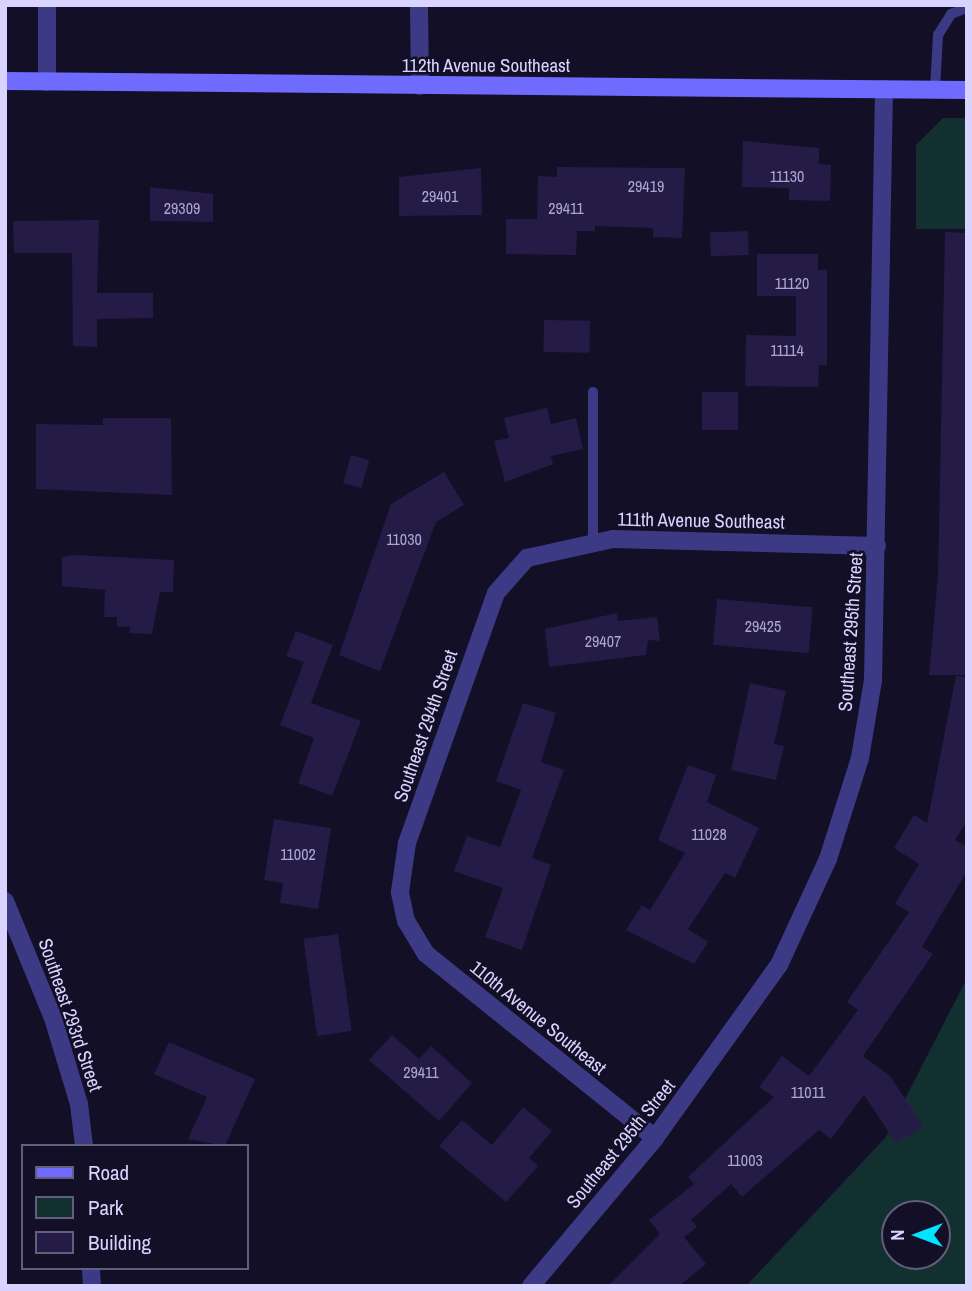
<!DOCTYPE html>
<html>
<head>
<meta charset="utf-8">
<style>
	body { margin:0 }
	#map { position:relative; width:972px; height:1291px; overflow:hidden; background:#130f26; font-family:"Archivo Narrow",sans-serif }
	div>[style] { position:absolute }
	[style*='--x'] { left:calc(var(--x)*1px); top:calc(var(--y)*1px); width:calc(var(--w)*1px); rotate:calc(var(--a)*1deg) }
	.green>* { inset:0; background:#12302f }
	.building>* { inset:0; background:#241b47; transform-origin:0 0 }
	.lane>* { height:10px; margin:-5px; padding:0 5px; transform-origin:5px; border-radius:5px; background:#3d3a85 }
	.street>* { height:18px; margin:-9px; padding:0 9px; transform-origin:9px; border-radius:9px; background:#3d3a85 }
	.secondary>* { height:18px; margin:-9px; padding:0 9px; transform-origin:9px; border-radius:9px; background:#6f6bff }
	span { translate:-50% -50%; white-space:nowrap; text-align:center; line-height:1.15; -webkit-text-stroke:5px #130f26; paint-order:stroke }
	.number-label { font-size:16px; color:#aca6d1 }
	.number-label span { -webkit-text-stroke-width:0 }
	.street-label { font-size:19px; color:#d9d4ff }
	.frame { position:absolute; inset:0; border:7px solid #d9d4ff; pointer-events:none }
	.legend { position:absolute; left:21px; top:1144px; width:228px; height:126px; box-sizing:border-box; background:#130f26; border:2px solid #625e7d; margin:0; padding:9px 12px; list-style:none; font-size:21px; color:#d9d4ff }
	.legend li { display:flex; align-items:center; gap:14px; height:35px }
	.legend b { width:35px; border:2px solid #625e7d }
	.north { position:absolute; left:881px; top:1200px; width:70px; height:70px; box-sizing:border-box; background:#130f26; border:2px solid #625e7d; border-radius:50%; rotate:270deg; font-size:19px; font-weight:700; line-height:28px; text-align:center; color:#d9d4ff }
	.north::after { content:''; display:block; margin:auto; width:24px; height:32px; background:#00e5ff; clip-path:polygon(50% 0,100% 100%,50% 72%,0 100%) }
</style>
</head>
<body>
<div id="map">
	<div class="green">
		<i style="clip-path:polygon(943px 118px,967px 118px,967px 229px,916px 229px,916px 145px)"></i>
		<i style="clip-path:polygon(evenodd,967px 978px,967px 1286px,746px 1286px,885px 1138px,967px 978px,895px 1214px,937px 1214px,937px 1256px,895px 1256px,895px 1214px)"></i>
	</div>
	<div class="building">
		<i style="clip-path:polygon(743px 141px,819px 148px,819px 164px,831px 165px,830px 201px,789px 200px,789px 188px,742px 187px)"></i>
		<i style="clip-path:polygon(557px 167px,685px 168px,682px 238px,653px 237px,653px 228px,595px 226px,595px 231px,577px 231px,576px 255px,506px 254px,506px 219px,537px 219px,538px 176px,557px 177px)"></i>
		<i style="clip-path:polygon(481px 168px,482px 215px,399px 216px,399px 177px)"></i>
		<i style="clip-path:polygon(150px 187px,213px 194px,213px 222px,150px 221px)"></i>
		<i style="clip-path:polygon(99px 220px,97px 293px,153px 293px,153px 318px,97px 319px,97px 347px,73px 346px,72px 253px,14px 253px,13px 221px)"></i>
		<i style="left:748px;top:231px;width:24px;height:38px;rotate:88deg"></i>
		<i style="clip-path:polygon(945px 232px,967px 233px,967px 675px,929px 675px,938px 576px)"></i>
		<i style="clip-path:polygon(757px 254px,818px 254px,818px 270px,827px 270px,827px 365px,819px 365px,818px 387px,745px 386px,746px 335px,796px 336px,796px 296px,757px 296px)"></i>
		<i style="left:544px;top:320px;width:46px;height:32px;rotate:1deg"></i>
		<i style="left:702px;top:392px;width:36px;height:38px"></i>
		<i style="clip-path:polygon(547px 408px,551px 424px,576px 418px,583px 449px,551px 456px,553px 464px,505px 482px,494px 441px,509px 438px,504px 418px)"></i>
		<i style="clip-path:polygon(103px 418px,171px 418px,172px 495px,36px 489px,36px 424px,103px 425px)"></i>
		<i style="left:351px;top:455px;width:19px;height:29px;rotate:16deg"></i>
		<i style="clip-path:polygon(444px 472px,464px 505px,436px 522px,380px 671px,339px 655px,391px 504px)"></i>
		<i style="clip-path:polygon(76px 555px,174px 560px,173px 592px,160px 592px,152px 634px,129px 633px,130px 627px,117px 626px,117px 617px,104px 617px,105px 590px,62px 586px,62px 557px)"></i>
		<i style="left:717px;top:599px;width:96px;height:46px;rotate:5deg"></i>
		<i style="clip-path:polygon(617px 613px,618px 621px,657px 617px,660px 641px,648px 640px,646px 655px,549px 667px,545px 629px)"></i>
		<i style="clip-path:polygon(296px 631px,333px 645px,311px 703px,361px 721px,332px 796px,298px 783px,314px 738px,280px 725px,304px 662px,286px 656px)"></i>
		<i style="clip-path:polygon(956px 676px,967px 677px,967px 821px,955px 840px,967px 847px,967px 871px,922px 947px,933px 954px,863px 1056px,890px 1076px,923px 1126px,896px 1143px,864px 1095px,831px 1139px,819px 1130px,742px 1197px,731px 1184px,691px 1220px,697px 1227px,684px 1237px,706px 1264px,679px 1286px,608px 1286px,660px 1234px,649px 1220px,694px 1184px,688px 1177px,774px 1097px,759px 1087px,782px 1056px,809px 1076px,858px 1010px,847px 1002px,909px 912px,895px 904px,919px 864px,894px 848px,914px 815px,927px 823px)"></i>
		<i style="clip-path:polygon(750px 683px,786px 691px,774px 744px,784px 746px,776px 780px,731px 770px)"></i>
		<i style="clip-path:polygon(523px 703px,556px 713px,541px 762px,564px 770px,532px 858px,551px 865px,522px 950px,485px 937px,503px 888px,454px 871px,467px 836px,500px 847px,521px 790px,496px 781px)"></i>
		<i style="clip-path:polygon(688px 765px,716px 775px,707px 802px,759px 828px,735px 878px,725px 873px,688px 929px,708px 942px,694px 964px,626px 930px,642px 905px,650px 910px,685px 853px,658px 840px)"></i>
		<i style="clip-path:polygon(274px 819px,331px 828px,318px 909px,280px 903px,283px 883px,264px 880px)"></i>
		<i style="left:338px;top:934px;width:98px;height:35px;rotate:82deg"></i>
		<i style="clip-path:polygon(392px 1035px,419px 1059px,431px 1046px,472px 1083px,439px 1121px,369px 1060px)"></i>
		<i style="clip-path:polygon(169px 1042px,255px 1079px,225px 1146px,188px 1139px,207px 1097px,154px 1074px)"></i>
		<i style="clip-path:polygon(523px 1107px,552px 1131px,529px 1158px,538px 1166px,506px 1202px,439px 1146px,462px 1120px,492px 1145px)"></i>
	</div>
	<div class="lane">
		<i style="--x:935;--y:89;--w:54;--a:-86.8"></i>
		<i style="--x:938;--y:35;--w:25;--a:-58"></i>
		<i style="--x:951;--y:14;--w:17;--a:-21"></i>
		<i style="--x:593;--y:392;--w:150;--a:90"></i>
	</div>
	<div class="street">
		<i style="--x:419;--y:5;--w:81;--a:89.3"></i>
		<i style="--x:47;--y:82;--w:77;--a:-90"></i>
		<i style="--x:5;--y:901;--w:126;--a:67.7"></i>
		<i style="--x:53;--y:1018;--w:90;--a:73.2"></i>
		<i style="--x:79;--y:1104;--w:42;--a:83.2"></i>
		<i style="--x:655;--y:1138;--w:294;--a:-141.2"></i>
		<i style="--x:426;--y:954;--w:39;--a:-121"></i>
		<i style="--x:406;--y:921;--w:30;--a:-102"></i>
		<i style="--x:400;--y:892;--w:49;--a:-81.9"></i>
		<i style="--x:407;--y:843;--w:265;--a:-70.4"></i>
		<i style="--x:496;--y:593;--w:47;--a:-48.5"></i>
		<i style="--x:527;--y:558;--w:88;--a:-12.5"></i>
		<i style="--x:613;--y:539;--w:264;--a:1.5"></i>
		<i style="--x:91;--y:1268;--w:18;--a:87"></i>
		<i style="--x:531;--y:1286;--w:193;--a:-50"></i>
		<i style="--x:655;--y:1138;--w:213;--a:-54.4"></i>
		<i style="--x:779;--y:965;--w:117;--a:-65.2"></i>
		<i style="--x:828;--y:859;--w:106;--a:-72.4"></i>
		<i style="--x:860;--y:758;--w:79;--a:-80.5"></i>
		<i style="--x:873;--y:680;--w:591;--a:-88.93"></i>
	</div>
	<div class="secondary">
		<i style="--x:5;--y:81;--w:962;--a:0.54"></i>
	</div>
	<div class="number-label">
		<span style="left:787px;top:176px">11130</span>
		<span style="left:646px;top:186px">29419</span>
		<span style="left:440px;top:196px">29401</span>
		<span style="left:182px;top:208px">29309</span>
		<span style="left:566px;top:208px">29411</span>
		<span style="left:792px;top:283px">11120</span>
		<span style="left:787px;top:350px">11114</span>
		<span style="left:404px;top:539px">11030</span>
		<span style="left:763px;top:626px">29425</span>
		<span style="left:603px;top:641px">29407</span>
		<span style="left:709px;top:834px">11028</span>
		<span style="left:298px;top:854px">11002</span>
		<span style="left:421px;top:1072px">29411</span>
		<span style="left:808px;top:1092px">11011</span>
		<span style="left:745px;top:1160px">11003</span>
	</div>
	<div class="street-label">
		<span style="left:486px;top:66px">112th Avenue Southeast</span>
		<span style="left:701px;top:521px;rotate:1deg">111th Avenue Southeast</span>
		<span style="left:851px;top:632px;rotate:-86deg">Southeast 295th Street</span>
		<span style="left:426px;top:726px;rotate:-71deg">Southeast 294th Street</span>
		<span style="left:70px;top:1015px;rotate:71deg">Southeast 293rd Street</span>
		<span style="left:538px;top:1018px;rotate:39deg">110th Avenue Southeast</span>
		<span style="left:621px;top:1144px;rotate:-51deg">Southeast 295th Street</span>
	</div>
	<div class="frame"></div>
	<ul class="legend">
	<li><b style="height:9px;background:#6f6bff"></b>Road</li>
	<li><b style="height:19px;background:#12302f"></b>Park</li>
	<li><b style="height:19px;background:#241b47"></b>Building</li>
	</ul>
	<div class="north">N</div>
</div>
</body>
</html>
